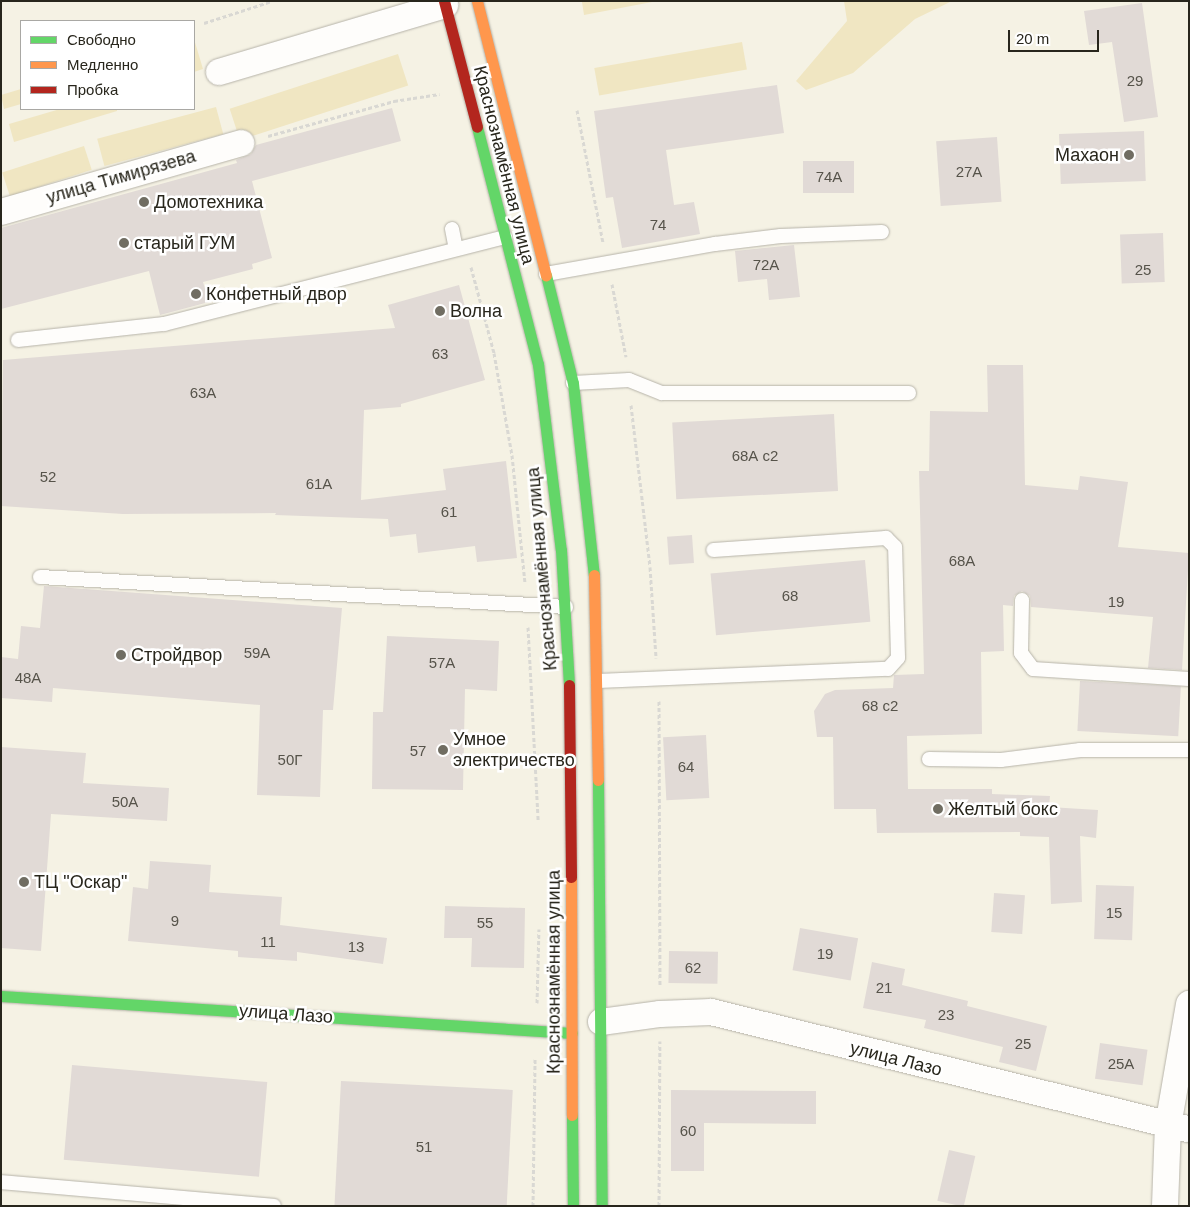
<!DOCTYPE html>
<html>
<head>
<meta charset="utf-8">
<style>
	body { margin:0 }
	#map { position:relative; width:1190px; height:1207px; overflow:hidden; background:#f5f2e4; font-family:Helvetica,sans-serif }
	div>[style] { position:absolute }
	[style*='--x'] { left:calc(var(--x)*1px); top:calc(var(--y)*1px); width:calc(var(--w)*1px); rotate:calc(var(--a)*1deg) }
	.green>* { inset:0; background:#f0e6c2; transform-origin:0 0 }
	.building>* { inset:0; background:#e1dad6; transform-origin:0 0 }
	.path>* { height:3px; margin-top:-1.5px; transform-origin:0; background:repeating-linear-gradient(90deg,#d9d8d3 0 4px,transparent 0 6.5px) }
	.roads { filter:drop-shadow(0 0 1px #b6b3a9) drop-shadow(0 0 1px #b6b3a9) }
	.lane>* { height:14px; margin:-7px; padding:0 7px; transform-origin:7px; border-radius:7px; background:#fefdfb }
	.street>* { height:26px; margin:-13px; padding:0 13px; transform-origin:13px; border-radius:13px; background:#fefdfb }
	.fast>* { height:11px; margin:-5.5px; padding:0 5.5px; transform-origin:5.5px; border-radius:5.5px; background:#63d668 }
	.slow>* { height:11px; margin:-5.5px; padding:0 5.5px; transform-origin:5.5px; border-radius:5.5px; background:#ff974d }
	.jam>* { height:11px; margin:-5.5px; padding:0 5.5px; transform-origin:5.5px; border-radius:5.5px; background:#b3261e }
	.dots>* { width:14px; height:14px; translate:-50% -50%; box-sizing:border-box; border:2px solid #fff; border-radius:50% }
	span { translate:-50% -50%; white-space:nowrap; text-align:center; line-height:1.15; -webkit-text-stroke:5px #fff; paint-order:stroke }
	.number-label { font-size:15px; color:#56534a }
	.number-label span { -webkit-text-stroke-width:0 }
	.poi-label { font-size:18px; color:#28261c }
	.right { translate:-100% -50%; text-align:right }
	.left { translate:0 -50%; text-align:left }
	.street-label { font-size:18px; color:#28261c }
	.frame { position:absolute; inset:0; border:2px solid #28261c; pointer-events:none }
	.legend { position:absolute; left:20px; top:20px; width:175px; height:90px; box-sizing:border-box; background:#fff; border:1px solid #a9a8a4; margin:0; padding:6px 9px; list-style:none; font-size:15px; color:#28261c }
	.legend li { display:flex; align-items:center; gap:10px; height:25px }
	.legend b { width:25px; border:1px solid #a9a8a4 }
	.scale { position:absolute; left:1008px; top:30px; width:91px; height:22px; box-sizing:border-box; border:2px solid #28261c; border-top:0; padding-left:6px; font-size:15px; line-height:18px; white-space:nowrap; color:#28261c; -webkit-text-stroke:4px #fff; paint-order:stroke }
</style>
</head>
<body>
<div id="map">
	<div class="green">
		<i style="clip-path:polygon(586px 1px,651px 1px,652px 2px,584px 15px,582px 2px)"></i>
		<i style="clip-path:polygon(844px 1px,961px 1px,950px 2px,915px 19px,853px 73px,806px 90px,796px 81px,847px 21px)"></i>
		<i style="clip-path:polygon(194px 39px,203px 69px,194px 72px)"></i>
		<i style="left:742px;top:42px;width:28px;height:150px;rotate:80deg"></i>
		<i style="left:398px;top:54px;width:33px;height:177px;rotate:72deg"></i>
		<i style="clip-path:polygon(21px 89px,21px 104px,4px 109px,1px 95px)"></i>
		<i style="left:216px;top:107px;width:28px;height:123px;rotate:75deg"></i>
		<i style="clip-path:polygon(60px 109px,117px 109px,117px 111px,14px 142px,9px 124px)"></i>
		<i style="left:84px;top:146px;width:25px;height:86px;rotate:72deg"></i>
	</div>
	<div class="building">
		<i style="clip-path:polygon(1142px 3px,1158px 117px,1124px 122px,1112px 42px,1089px 45px,1084px 11px)"></i>
		<i style="clip-path:polygon(777px 85px,784px 133px,666px 150px,674px 205px,694px 202px,700px 234px,622px 248px,613px 197px,606px 198px,594px 111px)"></i>
		<i style="clip-path:polygon(392px 108px,401px 141px,252px 181px,272px 258px,252px 264px,253px 269px,203px 282px,209px 302px,160px 315px,149px 271px,1px 309px,1px 228px,237px 163px,236px 160px,251px 154px,256px 145px)"></i>
		<i style="left:1144px;top:131px;width:50px;height:85px;rotate:88deg"></i>
		<i style="left:997px;top:137px;width:65px;height:61px;rotate:86deg"></i>
		<i style="left:803px;top:161px;width:51px;height:32px"></i>
		<i style="left:1163px;top:233px;width:49px;height:43px;rotate:88deg"></i>
		<i style="clip-path:polygon(794px 245px,800px 297px,769px 300px,767px 279px,738px 282px,735px 251px)"></i>
		<i style="clip-path:polygon(459px 285px,485px 380px,401px 404px,401px 407px,364px 410px,361px 500px,446px 490px,443px 469px,506px 461px,517px 558px,477px 562px,475px 546px,418px 553px,416px 534px,390px 537px,388px 519px,275px 515px,276px 513px,123px 514px,1px 506px,3px 360px,395px 328px,388px 305px)"></i>
		<i style="clip-path:polygon(987px 365px,1023px 365px,1025px 485px,1078px 490px,1080px 476px,1128px 482px,1118px 547px,1189px 553px,1182px 670px,1148px 668px,1153px 617px,1031px 607px,1030px 596px,1022px 591px,1014px 596px,1013px 606px,1003px 605px,1004px 651px,981px 652px,982px 734px,907px 736px,908px 789px,992px 789px,992px 794px,1050px 796px,1049px 807px,1098px 810px,1096px 838px,1080px 836px,1082px 902px,1051px 904px,1049px 837px,1020px 836px,1020px 832px,877px 833px,876px 809px,834px 809px,833px 737px,817px 737px,814px 711px,825px 694px,835px 690px,893px 688px,894px 675px,924px 674px,919px 471px,929px 471px,930px 411px,988px 412px)"></i>
		<i style="left:834px;top:414px;width:77px;height:162px;rotate:87deg"></i>
		<i style="left:692px;top:535px;width:28px;height:25px;rotate:86deg"></i>
		<i style="left:865px;top:560px;width:62px;height:155px;rotate:85deg"></i>
		<i style="clip-path:polygon(44px 586px,342px 608px,333px 710px,323px 710px,320px 797px,257px 795px,260px 705px,53px 688px,52px 702px,1px 698px,1px 657px,18px 659px,21px 626px,40px 628px)"></i>
		<i style="clip-path:polygon(387px 636px,499px 641px,497px 691px,465px 689px,463px 790px,372px 789px,373px 712px,383px 712px)"></i>
		<i style="left:1080px;top:681px;width:101px;height:50px;rotate:3deg"></i>
		<i style="left:706px;top:735px;width:63px;height:43px;rotate:87deg"></i>
		<i style="clip-path:polygon(1px 747px,86px 753px,83px 783px,169px 788px,167px 821px,51px 814px,41px 951px,1px 948px)"></i>
		<i style="clip-path:polygon(150px 861px,211px 865px,209px 892px,282px 897px,280px 925px,387px 938px,383px 964px,297px 952px,297px 961px,238px 957px,238px 951px,128px 941px,133px 887px,148px 889px)"></i>
		<i style="left:1096px;top:885px;width:38px;height:54px;rotate:2deg"></i>
		<i style="left:994px;top:893px;width:31px;height:39px;rotate:4deg"></i>
		<i style="clip-path:polygon(445px 906px,525px 908px,524px 968px,471px 967px,472px 938px,444px 938px)"></i>
		<i style="left:800px;top:928px;width:59px;height:43px;rotate:10deg"></i>
		<i style="left:669px;top:951px;width:49px;height:32px;rotate:1deg"></i>
		<i style="clip-path:polygon(872px 962px,905px 969px,902px 985px,968px 1001px,967px 1006px,1047px 1026px,1036px 1071px,999px 1062px,1003px 1047px,924px 1028px,926px 1020px,863px 1008px)"></i>
		<i style="left:1100px;top:1043px;width:48px;height:36px;rotate:8deg"></i>
		<i style="left:72px;top:1065px;width:196px;height:95px;rotate:5deg"></i>
		<i style="left:341px;top:1081px;width:172px;height:125px;rotate:3deg"></i>
		<i style="clip-path:polygon(671px 1090px,816px 1091px,816px 1124px,704px 1123px,704px 1171px,671px 1171px)"></i>
		<i style="left:949px;top:1150px;width:27px;height:52px;rotate:13deg"></i>
	</div>
	<div class="path">
		<i style="--x:204;--y:23;--w:71;--a:-17.9"></i>
		<i style="--x:577;--y:110;--w:135;--a:78.9"></i>
		<i style="--x:268;--y:136;--w:131;--a:-15.5"></i>
		<i style="--x:394;--y:101;--w:46;--a:-8.8"></i>
		<i style="--x:471;--y:267;--w:89;--a:75"></i>
		<i style="--x:494;--y:353;--w:104;--a:80"></i>
		<i style="--x:512;--y:455;--w:129;--a:84.2"></i>
		<i style="--x:612;--y:284;--w:74;--a:79.1"></i>
		<i style="--x:631;--y:405;--w:163;--a:83.3"></i>
		<i style="--x:650;--y:567;--w:91;--a:86.2"></i>
		<i style="--x:528;--y:627;--w:193;--a:87"></i>
		<i style="--x:659;--y:701;--w:284;--a:89.8"></i>
		<i style="--x:537;--y:1003;--w:74;--a:-88.5"></i>
		<i style="--x:533;--y:1206;--w:147;--a:-89.2"></i>
		<i style="--x:659;--y:1206;--w:165;--a:-89.7"></i>
	</div>
	<div class="roads">
		<div class="lane">
			<i style="--x:452;--y:229;--w:20;--a:79"></i>
			<i style="--x:546;--y:274;--w:172;--a:-10.1"></i>
			<i style="--x:715;--y:244;--w:66;--a:-6.9"></i>
			<i style="--x:781;--y:236;--w:101;--a:-2.3"></i>
			<i style="--x:18;--y:340;--w:147;--a:-6.3"></i>
			<i style="--x:164;--y:324;--w:352;--a:-14.3"></i>
			<i style="--x:573;--y:383;--w:56;--a:-3.1"></i>
			<i style="--x:629;--y:380;--w:35;--a:22"></i>
			<i style="--x:662;--y:393;--w:247;--a:0"></i>
			<i style="--x:40;--y:577;--w:527;--a:3.26"></i>
			<i style="--x:1022;--y:600;--w:53;--a:91.1"></i>
			<i style="--x:1021;--y:653;--w:20;--a:53"></i>
			<i style="--x:1033;--y:669;--w:156;--a:3.7"></i>
			<i style="--x:598;--y:681;--w:290;--a:-2.4"></i>
			<i style="--x:888;--y:669;--w:15;--a:-48"></i>
			<i style="--x:898;--y:658;--w:111;--a:-91.5"></i>
			<i style="--x:895;--y:547;--w:13;--a:-135"></i>
			<i style="--x:886;--y:538;--w:173;--a:176"></i>
			<i style="--x:929;--y:759;--w:72;--a:0.8"></i>
			<i style="--x:1001;--y:760;--w:80;--a:-7.2"></i>
			<i style="--x:1080;--y:750;--w:109;--a:0"></i>
			<i style="--x:1;--y:1182;--w:274;--a:5"></i>
		</div>
		<div class="street">
			<i style="--x:219;--y:72;--w:236;--a:-16.5"></i>
			<i style="--x:1;--y:212;--w:250;--a:-16"></i>
			<i style="--x:601;--y:1022;--w:60;--a:-7.7"></i>
			<i style="--x:660;--y:1014;--w:51;--a:-2.2"></i>
			<i style="--x:711;--y:1012;--w:492;--a:13.8"></i>
			<i style="--x:1165;--y:1206;--w:80;--a:-87.9"></i>
			<i style="--x:1168;--y:1126;--w:124;--a:-80.2"></i>
		</div>
		<div class="fast">
			<i style="--x:477;--y:127;--w:245;--a:75.6"></i>
			<i style="--x:538;--y:364;--w:187;--a:83"></i>
			<i style="--x:561;--y:550;--w:135;--a:86.6"></i>
			<i style="--x:546;--y:275;--w:111;--a:76"></i>
			<i style="--x:573;--y:383;--w:193;--a:83.8"></i>
			<i style="--x:598;--y:780;--w:426;--a:89.5"></i>
			<i style="--x:1;--y:996;--w:572;--a:3.71"></i>
			<i style="--x:572;--y:1115;--w:91;--a:89.4"></i>
		</div>
		<div class="slow">
			<i style="--x:477;--y:1;--w:283;--a:75.9"></i>
			<i style="--x:594;--y:575;--w:205;--a:88.9"></i>
			<i style="--x:571;--y:877;--w:238;--a:89.8"></i>
		</div>
		<div class="jam">
			<i style="--x:444;--y:1;--w:130;--a:75.3"></i>
			<i style="--x:569;--y:685;--w:192;--a:89.4"></i>
		</div>
	</div>
	<div class="dots">
		<i style="left:1129px;top:155px;background:#706d62"></i>
		<i style="left:144px;top:202px;background:#706d62"></i>
		<i style="left:124px;top:243px;background:#706d62"></i>
		<i style="left:196px;top:294px;background:#706d62"></i>
		<i style="left:440px;top:311px;background:#706d62"></i>
		<i style="left:121px;top:655px;background:#706d62"></i>
		<i style="left:443px;top:750px;background:#706d62"></i>
		<i style="left:938px;top:809px;background:#706d62"></i>
		<i style="left:24px;top:882px;background:#706d62"></i>
	</div>
	<div class="number-label">
		<span style="left:1135px;top:81px">29</span>
		<span style="left:969px;top:172px">27А</span>
		<span style="left:829px;top:177px">74А</span>
		<span style="left:658px;top:225px">74</span>
		<span style="left:766px;top:265px">72А</span>
		<span style="left:1143px;top:270px">25</span>
		<span style="left:440px;top:354px">63</span>
		<span style="left:203px;top:393px">63А</span>
		<span style="left:755px;top:456px">68А с2</span>
		<span style="left:48px;top:477px">52</span>
		<span style="left:319px;top:484px">61А</span>
		<span style="left:449px;top:512px">61</span>
		<span style="left:962px;top:561px">68А</span>
		<span style="left:790px;top:596px">68</span>
		<span style="left:1116px;top:602px">19</span>
		<span style="left:257px;top:653px">59А</span>
		<span style="left:442px;top:663px">57А</span>
		<span style="left:28px;top:678px">48А</span>
		<span style="left:880px;top:706px">68 с2</span>
		<span style="left:418px;top:751px">57</span>
		<span style="left:290px;top:760px">50Г</span>
		<span style="left:686px;top:767px">64</span>
		<span style="left:125px;top:802px">50А</span>
		<span style="left:1114px;top:913px">15</span>
		<span style="left:175px;top:921px">9</span>
		<span style="left:485px;top:923px">55</span>
		<span style="left:268px;top:942px">11</span>
		<span style="left:356px;top:947px">13</span>
		<span style="left:825px;top:954px">19</span>
		<span style="left:693px;top:968px">62</span>
		<span style="left:884px;top:988px">21</span>
		<span style="left:946px;top:1015px">23</span>
		<span style="left:1023px;top:1044px">25</span>
		<span style="left:1121px;top:1064px">25А</span>
		<span style="left:688px;top:1131px">60</span>
		<span style="left:424px;top:1147px">51</span>
	</div>
	<div class="poi-label">
		<span class="right" style="left:1119px;top:155px">Махаон</span>
		<span class="left" style="left:154px;top:202px">Домотехника</span>
		<span class="left" style="left:134px;top:243px">старый ГУМ</span>
		<span class="left" style="left:206px;top:294px">Конфетный двор</span>
		<span class="left" style="left:450px;top:311px">Волна</span>
		<span class="left" style="left:131px;top:655px">Стройдвор</span>
		<span class="left" style="left:453px;top:750px">Умное<br>электричество</span>
		<span class="left" style="left:948px;top:809px">Желтый бокс</span>
		<span class="left" style="left:34px;top:882px">ТЦ "Оскар"</span>
	</div>
	<div class="street-label">
		<span style="left:504px;top:165px;rotate:76deg">Краснознамённая улица</span>
		<span style="left:121px;top:177px;rotate:-16deg">улица Тимирязева</span>
		<span style="left:542px;top:569px;rotate:-95deg">Краснознамённая улица</span>
		<span style="left:554px;top:972px;rotate:-90deg">Краснознамённая улица</span>
		<span style="left:286px;top:1014px;rotate:4deg">улица Лазо</span>
		<span style="left:896px;top:1059px;rotate:14deg">улица Лазо</span>
	</div>
	<div class="frame"></div>
	<ul class="legend">
	<li><b style="height:6px;background:#63d668"></b>Свободно</li>
	<li><b style="height:6px;background:#ff974d"></b>Медленно</li>
	<li><b style="height:6px;background:#b3261e"></b>Пробка</li>
	</ul>
	<div class="scale">20 m</div>
</div>
</body>
</html>
